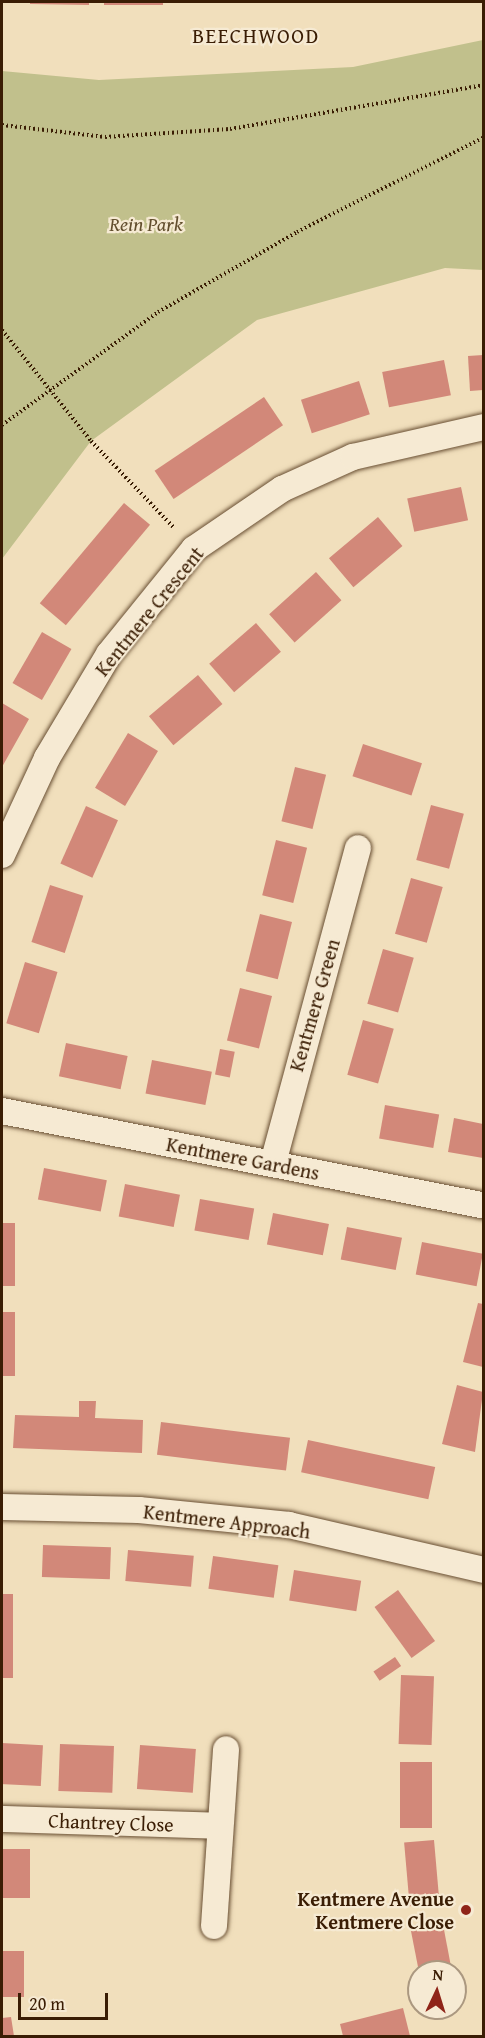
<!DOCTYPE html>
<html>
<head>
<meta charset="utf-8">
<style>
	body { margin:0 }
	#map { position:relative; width:485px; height:2038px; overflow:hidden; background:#f1dfbc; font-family:"Gentium Book Plus",serif }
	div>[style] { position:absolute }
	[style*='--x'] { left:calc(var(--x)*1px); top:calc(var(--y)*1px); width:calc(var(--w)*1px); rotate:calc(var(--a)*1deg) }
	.green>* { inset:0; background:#c1c08c }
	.building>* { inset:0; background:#d28879; transform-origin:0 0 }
	.path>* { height:4px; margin-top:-2px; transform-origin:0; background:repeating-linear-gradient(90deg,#3a1d04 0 1.5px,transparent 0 4.5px) }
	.roads { filter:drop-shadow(0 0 2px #684e32) drop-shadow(0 0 2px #684e32) }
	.street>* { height:26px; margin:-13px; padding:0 13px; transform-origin:13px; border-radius:13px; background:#f6ead3 }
	.dots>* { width:16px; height:16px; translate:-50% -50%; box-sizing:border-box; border:3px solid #f6ead3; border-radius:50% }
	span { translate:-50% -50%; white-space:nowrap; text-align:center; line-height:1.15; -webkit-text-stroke:4.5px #f6ead3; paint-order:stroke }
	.park-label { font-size:20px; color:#624e2d; font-style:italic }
	.street-label { font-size:20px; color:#3a1d04 }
	.poi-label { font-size:20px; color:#3a1d04; font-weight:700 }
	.right { translate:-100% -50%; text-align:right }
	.neighbourhood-label { font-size:21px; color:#3a1d04; letter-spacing:1.5px }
	.frame { position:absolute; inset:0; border:3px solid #3a1d04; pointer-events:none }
	.north { position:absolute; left:407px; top:1960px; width:60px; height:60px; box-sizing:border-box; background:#f6ead3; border:2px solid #ab9880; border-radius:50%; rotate:4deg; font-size:16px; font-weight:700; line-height:24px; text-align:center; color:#3a1d04 }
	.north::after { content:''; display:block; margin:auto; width:21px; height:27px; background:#8f2418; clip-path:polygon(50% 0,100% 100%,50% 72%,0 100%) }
	.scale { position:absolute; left:18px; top:1993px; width:90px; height:27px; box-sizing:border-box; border:3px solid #3a1d04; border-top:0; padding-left:8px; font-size:18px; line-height:21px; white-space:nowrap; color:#3a1d04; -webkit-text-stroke:4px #f6ead3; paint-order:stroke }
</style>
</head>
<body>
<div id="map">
	<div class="green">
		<i style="clip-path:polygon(483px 40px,483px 270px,445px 268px,257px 320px,91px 441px,2px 559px,2px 71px,99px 80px,353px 67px)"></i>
	</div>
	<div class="building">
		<i style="clip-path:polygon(30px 2px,89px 2px,89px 5px,30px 4px)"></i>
		<i style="left:104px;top:2px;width:59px;height:3px"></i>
		<i style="clip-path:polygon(483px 355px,483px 390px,470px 391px,468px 356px)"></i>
		<i style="left:444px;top:360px;width:36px;height:63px;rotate:79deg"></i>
		<i style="left:359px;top:381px;width:35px;height:61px;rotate:72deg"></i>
		<i style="left:264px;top:397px;width:34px;height:132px;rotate:56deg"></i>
		<i style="left:461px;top:487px;width:34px;height:55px;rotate:78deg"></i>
		<i style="left:124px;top:503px;width:34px;height:131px;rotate:40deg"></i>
		<i style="left:378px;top:517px;width:38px;height:64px;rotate:50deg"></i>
		<i style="left:316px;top:572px;width:38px;height:63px;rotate:48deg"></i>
		<i style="left:256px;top:623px;width:38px;height:62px;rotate:49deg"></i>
		<i style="left:42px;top:632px;width:34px;height:59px;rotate:30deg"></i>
		<i style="left:198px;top:675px;width:38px;height:64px;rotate:50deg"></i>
		<i style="clip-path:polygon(2px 703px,29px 719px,2px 767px)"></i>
		<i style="left:128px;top:733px;width:35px;height:64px;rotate:31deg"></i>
		<i style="left:363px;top:744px;width:62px;height:34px;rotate:18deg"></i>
		<i style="left:295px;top:767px;width:32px;height:56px;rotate:14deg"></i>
		<i style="left:431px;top:805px;width:34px;height:57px;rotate:15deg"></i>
		<i style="left:86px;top:806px;width:35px;height:63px;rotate:24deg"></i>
		<i style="left:276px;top:840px;width:32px;height:57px;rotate:14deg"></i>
		<i style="left:411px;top:878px;width:33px;height:58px;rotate:16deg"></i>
		<i style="left:50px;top:885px;width:35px;height:60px;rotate:18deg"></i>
		<i style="left:260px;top:914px;width:33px;height:59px;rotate:14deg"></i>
		<i style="left:383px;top:949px;width:32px;height:57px;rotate:16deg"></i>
		<i style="left:25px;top:962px;width:34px;height:64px;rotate:17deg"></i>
		<i style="left:240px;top:988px;width:33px;height:54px;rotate:14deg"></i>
		<i style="left:363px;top:1020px;width:32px;height:57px;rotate:16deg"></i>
		<i style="left:66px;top:1043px;width:63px;height:34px;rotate:12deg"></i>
		<i style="left:220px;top:1049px;width:15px;height:26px;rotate:11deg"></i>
		<i style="left:152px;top:1060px;width:61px;height:34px;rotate:11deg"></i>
		<i style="left:385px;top:1105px;width:55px;height:34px;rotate:10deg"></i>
		<i style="clip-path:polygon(454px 1118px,483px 1124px,483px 1158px,448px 1152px)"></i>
		<i style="left:44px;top:1168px;width:64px;height:32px;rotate:11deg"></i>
		<i style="left:125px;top:1184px;width:56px;height:33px;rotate:11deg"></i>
		<i style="left:200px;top:1199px;width:55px;height:32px;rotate:10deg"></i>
		<i style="left:273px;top:1213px;width:57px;height:32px;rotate:11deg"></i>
		<i style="left:2px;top:1223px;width:13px;height:63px"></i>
		<i style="left:347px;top:1227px;width:56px;height:33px;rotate:11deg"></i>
		<i style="left:422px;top:1242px;width:62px;height:33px;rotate:11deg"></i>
		<i style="clip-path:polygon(478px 1303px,483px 1304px,483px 1367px,463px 1362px)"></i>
		<i style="left:2px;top:1312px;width:13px;height:64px"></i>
		<i style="clip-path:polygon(457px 1385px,483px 1392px,475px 1452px,442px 1444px)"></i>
		<i style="clip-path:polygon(79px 1401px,96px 1401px,95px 1418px,143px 1420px,142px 1453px,13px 1448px,15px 1415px,79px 1417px)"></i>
		<i style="left:161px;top:1422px;width:130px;height:33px;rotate:7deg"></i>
		<i style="left:308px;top:1440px;width:130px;height:33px;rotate:12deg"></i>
		<i style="left:43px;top:1545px;width:68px;height:32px;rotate:2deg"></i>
		<i style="left:128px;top:1550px;width:66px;height:31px;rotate:5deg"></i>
		<i style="left:213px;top:1556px;width:66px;height:33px;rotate:8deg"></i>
		<i style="left:294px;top:1570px;width:68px;height:31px;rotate:9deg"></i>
		<i style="left:398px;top:1590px;width:63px;height:29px;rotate:54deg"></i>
		<i style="left:2px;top:1594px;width:11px;height:84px"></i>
		<i style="left:395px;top:1657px;width:11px;height:26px;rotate:56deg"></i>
		<i style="left:401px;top:1675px;width:33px;height:69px;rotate:2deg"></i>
		<i style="left:2px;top:1743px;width:41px;height:41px;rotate:3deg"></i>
		<i style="left:60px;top:1744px;width:54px;height:47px;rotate:2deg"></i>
		<i style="left:140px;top:1745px;width:56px;height:44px;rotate:4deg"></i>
		<i style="left:400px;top:1762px;width:32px;height:66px"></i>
		<i style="left:434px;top:1840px;width:64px;height:30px;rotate:85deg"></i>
		<i style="left:2px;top:1849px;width:28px;height:49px"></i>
		<i style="clip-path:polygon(442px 1919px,452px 1972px,419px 1972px,410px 1926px)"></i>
		<i style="left:2px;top:1951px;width:22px;height:46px"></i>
		<i style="clip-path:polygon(403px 2008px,410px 2036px,343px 2036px,340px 2024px)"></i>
		<i style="clip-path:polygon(11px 2017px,14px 2036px,2px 2036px,2px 2018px)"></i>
	</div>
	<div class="path">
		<i style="--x:2;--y:125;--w:104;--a:6.6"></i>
		<i style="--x:105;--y:137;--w:125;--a:-3.7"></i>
		<i style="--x:230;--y:129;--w:258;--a:-9.8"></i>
		<i style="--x:2;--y:330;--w:142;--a:51.3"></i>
		<i style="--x:91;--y:441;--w:120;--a:46.3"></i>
		<i style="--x:2;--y:425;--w:193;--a:-35.9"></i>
		<i style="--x:158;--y:312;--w:160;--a:-29.9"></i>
		<i style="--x:297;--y:232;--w:210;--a:-26.9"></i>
	</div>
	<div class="roads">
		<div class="street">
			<i style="--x:2;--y:855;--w:107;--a:-65.1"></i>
			<i style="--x:47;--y:758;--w:121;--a:-59.2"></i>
			<i style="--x:109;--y:654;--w:135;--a:-51"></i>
			<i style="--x:194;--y:549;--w:107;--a:-34.3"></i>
			<i style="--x:282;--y:489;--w:78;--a:-24.3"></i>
			<i style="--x:353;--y:457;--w:134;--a:-12.9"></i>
			<i style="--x:2;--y:1111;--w:491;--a:11.1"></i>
			<i style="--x:273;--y:1163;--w:326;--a:-74.9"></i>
			<i style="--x:2;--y:1507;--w:137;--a:1.3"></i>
			<i style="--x:139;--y:1510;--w:151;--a:5.7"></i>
			<i style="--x:289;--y:1525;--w:200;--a:13"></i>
			<i style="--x:2;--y:1819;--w:218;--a:1.8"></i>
			<i style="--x:214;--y:1926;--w:177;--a:-86.1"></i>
		</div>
	</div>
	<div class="dots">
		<i style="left:466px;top:1910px;background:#8f2418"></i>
	</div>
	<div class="park-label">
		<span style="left:146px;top:223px">Rein Park</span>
	</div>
	<div class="street-label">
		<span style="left:149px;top:611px;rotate:-51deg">Kentmere Crescent</span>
		<span style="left:314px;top:1005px;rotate:-74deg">Kentmere Green</span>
		<span style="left:243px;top:1158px;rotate:11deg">Kentmere Gardens</span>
		<span style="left:227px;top:1521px;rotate:7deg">Kentmere Approach</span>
		<span style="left:111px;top:1822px;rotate:2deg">Chantrey Close</span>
	</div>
	<div class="poi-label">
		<span class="right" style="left:454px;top:1910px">Kentmere Avenue<br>Kentmere Close</span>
	</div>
	<div class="neighbourhood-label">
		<span style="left:256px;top:36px">BEECHWOOD</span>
	</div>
	<div class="frame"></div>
	<div class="north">N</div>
	<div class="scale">20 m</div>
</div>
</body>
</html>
